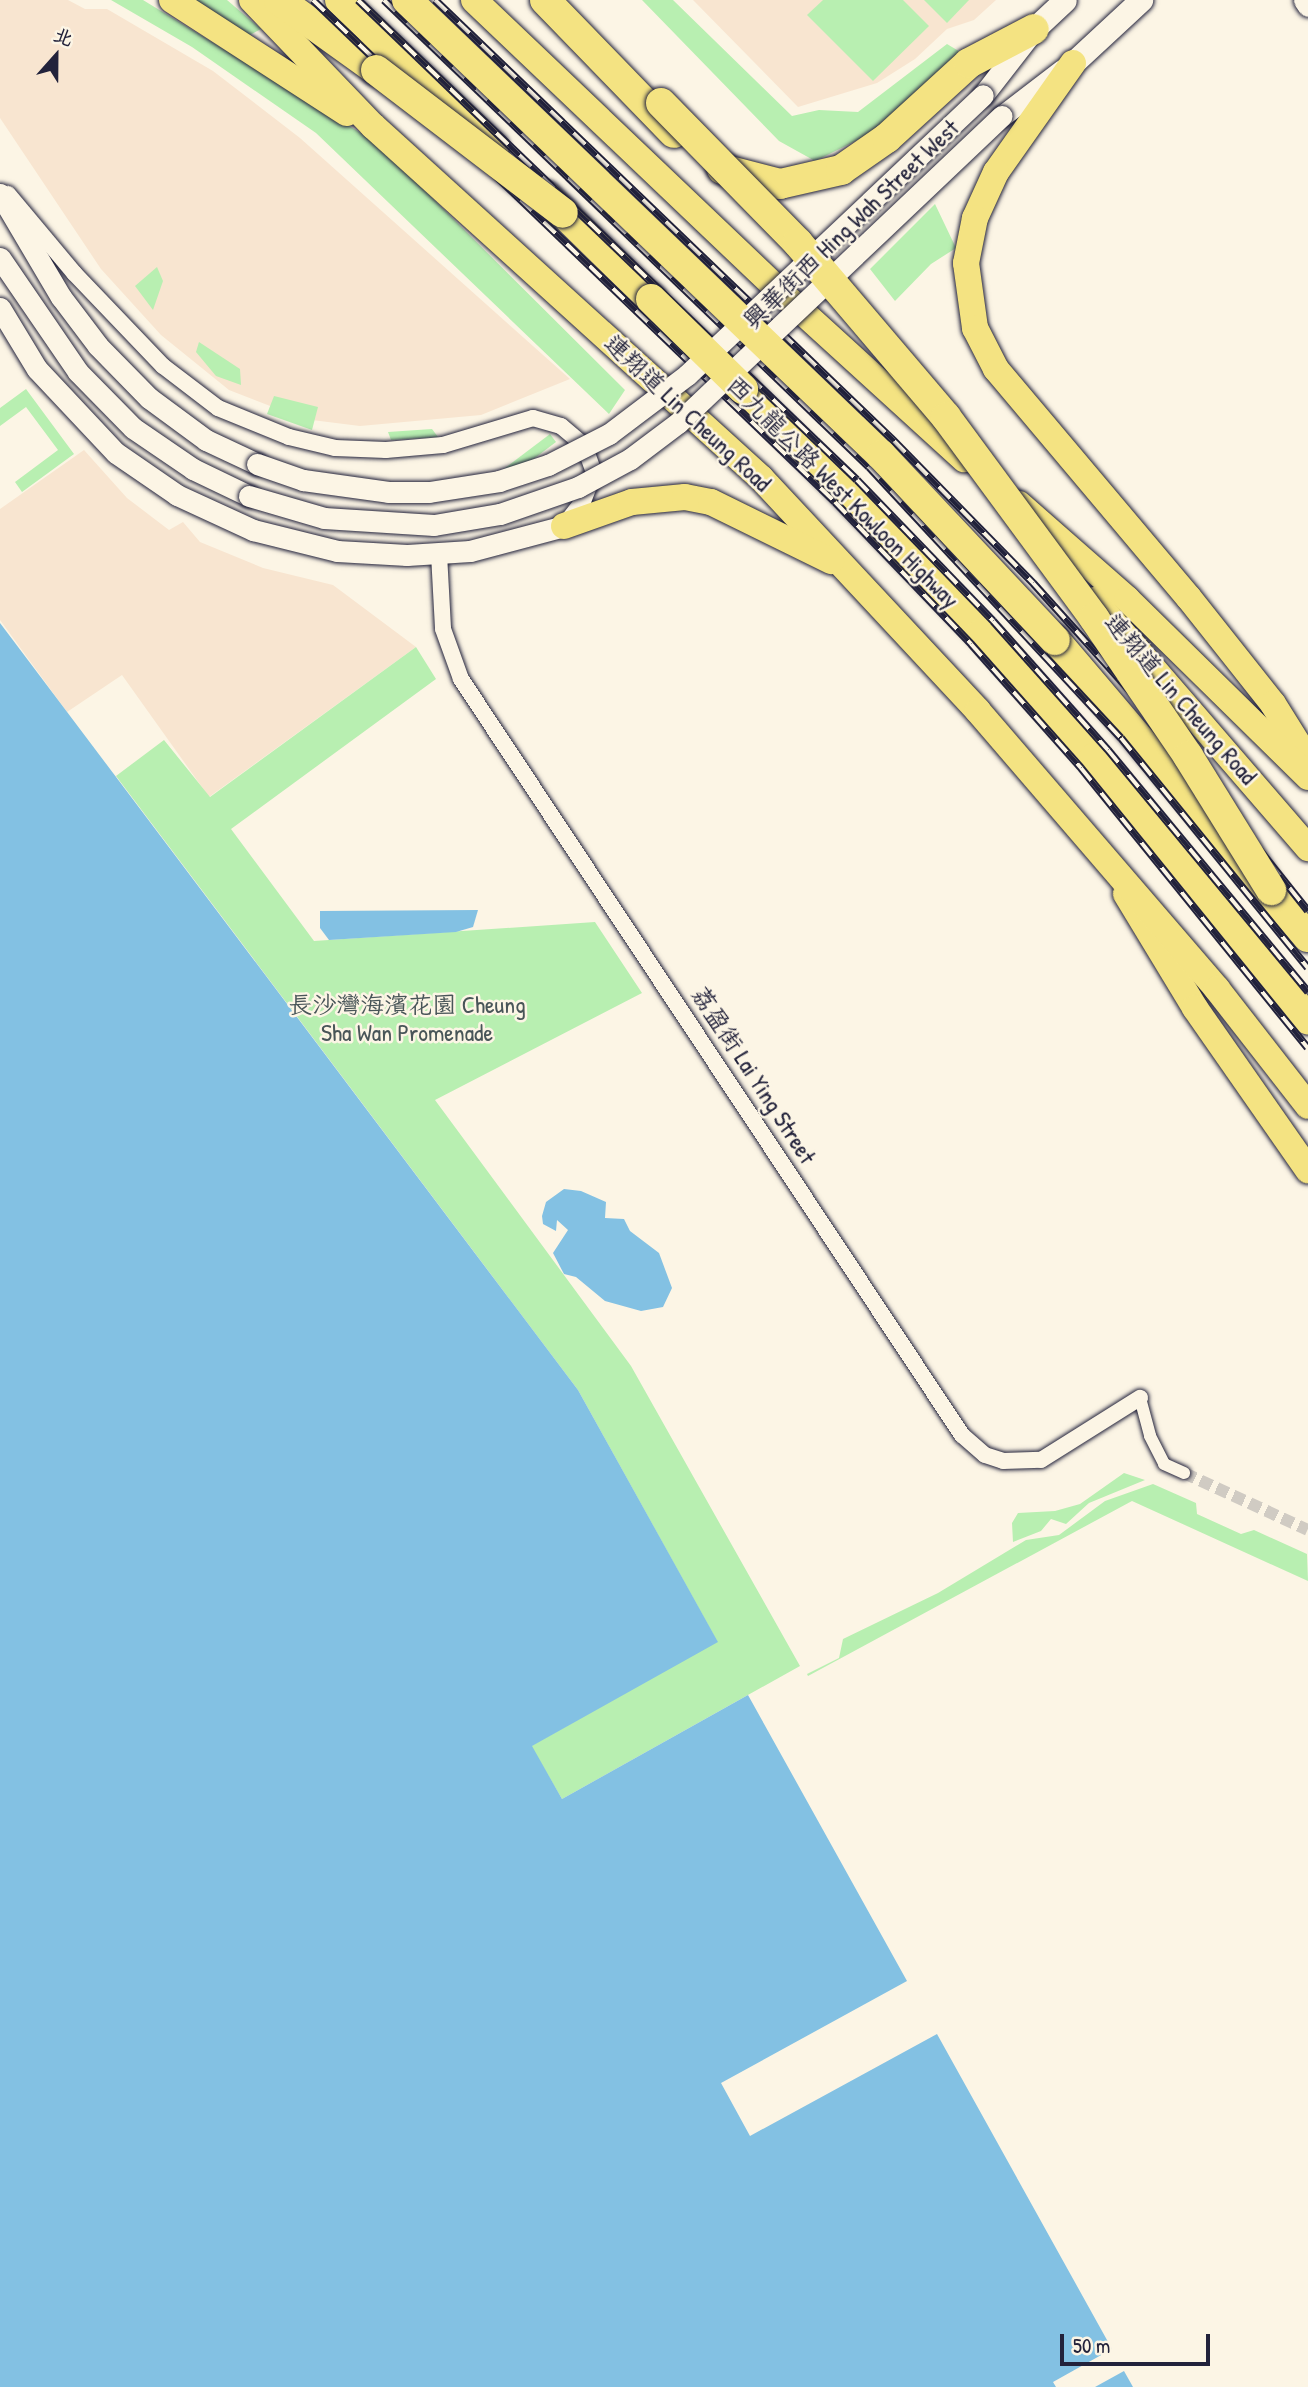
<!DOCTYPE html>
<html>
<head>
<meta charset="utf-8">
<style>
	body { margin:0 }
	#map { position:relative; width:1308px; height:2387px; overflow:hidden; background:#fcf5e5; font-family:"Patrick Hand","LXGW WenKai TC",sans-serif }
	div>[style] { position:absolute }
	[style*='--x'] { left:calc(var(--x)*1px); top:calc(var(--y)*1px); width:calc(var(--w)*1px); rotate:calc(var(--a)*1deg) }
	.built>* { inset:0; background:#f8e5d0 }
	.green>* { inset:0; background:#b8efb1; transform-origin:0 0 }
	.water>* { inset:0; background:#83c1e3 }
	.pedestrian-tunnel>* { height:12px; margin-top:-6px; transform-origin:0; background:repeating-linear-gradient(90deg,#d0cbc3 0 12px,transparent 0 18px) }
	.roads { filter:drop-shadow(0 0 2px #22223b) drop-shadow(0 0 2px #22223b) }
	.pedestrian>* { height:12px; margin:-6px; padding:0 6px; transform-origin:6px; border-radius:6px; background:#fcf5e5 }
	.minor>* { height:16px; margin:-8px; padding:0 8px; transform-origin:8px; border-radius:8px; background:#fcf5e5 }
	.tertiary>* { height:21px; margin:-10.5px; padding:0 10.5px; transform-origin:10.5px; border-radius:10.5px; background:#fcf5e5 }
	.secondary>* { height:23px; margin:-11.5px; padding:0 11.5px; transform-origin:11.5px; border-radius:11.5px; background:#fcf5e5 }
	.primary>* { height:26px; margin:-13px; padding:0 13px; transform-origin:13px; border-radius:13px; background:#f4e382 }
	.trunk>* { height:26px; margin:-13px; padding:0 13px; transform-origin:13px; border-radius:13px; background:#f4e382 }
	.motorway>* { height:30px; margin:-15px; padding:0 15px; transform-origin:15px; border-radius:15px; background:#f4e382 }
	.rail>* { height:8px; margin-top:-4px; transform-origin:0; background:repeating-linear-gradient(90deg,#fcf5e5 0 16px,#22223b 0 32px); box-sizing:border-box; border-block:2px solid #22223b }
	.bridges { filter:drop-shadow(0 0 2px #22223b) drop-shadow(0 0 2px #22223b) }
	.tertiary-bridge>* { height:21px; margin:-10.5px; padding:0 10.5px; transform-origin:10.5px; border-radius:10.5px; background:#fcf5e5 }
	.motorway-bridge>* { height:30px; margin:-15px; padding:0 15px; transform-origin:15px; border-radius:15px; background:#f4e382 }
	span { translate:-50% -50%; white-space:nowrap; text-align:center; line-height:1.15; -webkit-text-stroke:5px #fcf5e5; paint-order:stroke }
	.street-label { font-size:24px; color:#22223b }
	.park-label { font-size:24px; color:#485558 }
	.north { position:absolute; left:21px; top:21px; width:70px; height:70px; -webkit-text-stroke:5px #fcf5e5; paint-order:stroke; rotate:21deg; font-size:19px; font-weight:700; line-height:28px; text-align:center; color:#22223b }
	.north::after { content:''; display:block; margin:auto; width:24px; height:32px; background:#22223b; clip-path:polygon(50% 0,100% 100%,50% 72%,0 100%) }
	.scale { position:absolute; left:1060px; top:2334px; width:150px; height:32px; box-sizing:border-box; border:4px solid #22223b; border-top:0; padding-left:9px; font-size:21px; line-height:24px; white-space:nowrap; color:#22223b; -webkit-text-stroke:5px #fcf5e5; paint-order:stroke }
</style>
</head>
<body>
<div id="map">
	<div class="built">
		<i style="clip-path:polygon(0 0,68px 0,85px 9px,107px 9px,213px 71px,300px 138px,570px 379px,481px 415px,360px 426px,304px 419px,229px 390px,161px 335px,101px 269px,0 118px)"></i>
		<i style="clip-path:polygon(693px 0,996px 0,974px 20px,947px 29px,915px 59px,877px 83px,798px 107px)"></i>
		<i style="clip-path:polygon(84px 450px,127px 498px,169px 530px,183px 522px,200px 542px,263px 568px,333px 585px,416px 647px,209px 797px,122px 675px,67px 712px,0 620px,0 509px)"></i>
	</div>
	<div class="green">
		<i style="clip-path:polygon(111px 0,143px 0,377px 143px,625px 390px,609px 414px,316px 133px,192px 47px)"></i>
		<i style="clip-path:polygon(185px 0,227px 0,261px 29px,248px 36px)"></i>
		<i style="clip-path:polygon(642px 0,673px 0,792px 116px,819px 110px,858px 112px,947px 44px,962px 53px,876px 131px,815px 161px,779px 141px)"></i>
		<i style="clip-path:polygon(823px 0,903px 0,929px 26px,873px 81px,807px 15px)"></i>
		<i style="clip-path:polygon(924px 0,969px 0,947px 23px)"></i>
		<i style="clip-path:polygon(935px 204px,956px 248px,931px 264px,895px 301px,870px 269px)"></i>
		<i style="clip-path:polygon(157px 267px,163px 281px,153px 310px,135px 286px)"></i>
		<i style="clip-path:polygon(199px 342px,240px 369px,241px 385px,216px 376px,196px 352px)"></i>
		<i style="clip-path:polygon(26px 389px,74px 454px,22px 492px,15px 482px,58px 450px,26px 407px,0 426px,0 408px)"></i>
		<i style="clip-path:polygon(274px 396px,318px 407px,312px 430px,267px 414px)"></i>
		<i style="clip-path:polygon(432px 429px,438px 437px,391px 440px,388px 432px)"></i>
		<i style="left:550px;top:434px;width:10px;height:80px;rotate:53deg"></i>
		<i style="clip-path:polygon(416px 647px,436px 679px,231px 829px,314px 941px,595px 922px,642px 993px,435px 1100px,631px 1366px,800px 1666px,562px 1799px,531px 1746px,717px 1641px,578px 1390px,116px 776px,164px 740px,210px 797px)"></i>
		<i style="clip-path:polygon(1124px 1473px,1145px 1480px,1089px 1503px,1066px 1524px,1051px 1519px,1041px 1531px,1013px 1542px,1012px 1523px,1018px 1513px,1055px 1511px,1080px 1504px)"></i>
		<i style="clip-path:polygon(1153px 1484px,1196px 1503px,1197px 1514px,1241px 1534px,1254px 1530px,1307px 1554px,1308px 1581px,1132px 1501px,808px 1676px,807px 1674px,839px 1658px,843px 1639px,938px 1593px,1026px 1540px,1059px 1535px,1105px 1501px)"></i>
	</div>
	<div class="water">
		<i style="clip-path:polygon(0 623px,578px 1390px,718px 1642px,532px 1746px,562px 1799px,748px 1695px,907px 1981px,721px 2083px,750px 2136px,937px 2034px,1112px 2349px,1053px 2382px,1056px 2387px,0 2387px)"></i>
		<i style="clip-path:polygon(478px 910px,473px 927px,456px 932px,329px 940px,320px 928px,320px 911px)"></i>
		<i style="clip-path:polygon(564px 1189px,581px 1191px,606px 1202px,605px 1218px,624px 1219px,630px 1231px,659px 1253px,672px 1288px,663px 1307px,641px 1311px,605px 1301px,576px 1277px,564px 1274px,553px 1253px,568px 1230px,557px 1220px,556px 1231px,543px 1224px,542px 1216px,546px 1202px)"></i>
		<i style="clip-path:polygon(1124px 2371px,1133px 2387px,1095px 2387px)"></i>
	</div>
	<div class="pedestrian-tunnel">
		<i style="--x:1184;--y:1473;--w:136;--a:24.7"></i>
	</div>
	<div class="roads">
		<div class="pedestrian">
			<i style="--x:1140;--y:1398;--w:39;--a:75"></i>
			<i style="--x:1150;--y:1436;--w:31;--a:63"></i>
			<i style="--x:1164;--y:1464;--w:22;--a:24"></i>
		</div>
		<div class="minor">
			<i style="--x:8;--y:194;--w:103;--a:50.1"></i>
			<i style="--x:74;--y:273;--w:129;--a:46.3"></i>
			<i style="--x:163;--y:366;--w:69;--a:37.4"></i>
			<i style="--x:218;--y:408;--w:77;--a:22.2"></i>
			<i style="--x:289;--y:437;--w:47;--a:13.4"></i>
			<i style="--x:335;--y:448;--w:51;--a:2.2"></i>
			<i style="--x:386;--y:450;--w:57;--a:-5"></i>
			<i style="--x:443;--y:445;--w:94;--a:-16.7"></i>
			<i style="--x:533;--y:418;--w:29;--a:16"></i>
			<i style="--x:561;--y:426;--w:30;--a:40"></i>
			<i style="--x:584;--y:445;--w:30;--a:70"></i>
			<i style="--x:594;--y:473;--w:30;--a:111"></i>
			<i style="--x:583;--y:501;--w:29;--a:128"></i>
			<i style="--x:439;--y:554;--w:75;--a:86.9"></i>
			<i style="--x:443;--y:629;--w:53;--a:70.2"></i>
			<i style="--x:461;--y:679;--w:907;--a:56.47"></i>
			<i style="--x:962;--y:1435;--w:30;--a:41"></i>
			<i style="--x:985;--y:1455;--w:19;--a:18"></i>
			<i style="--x:1003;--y:1461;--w:38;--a:-2"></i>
			<i style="--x:1041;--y:1460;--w:117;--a:-32.1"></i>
		</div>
		<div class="tertiary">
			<i style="--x:1304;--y:0;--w:7;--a:56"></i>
			<i style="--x:983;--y:95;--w:75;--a:-52.1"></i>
			<i style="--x:1002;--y:116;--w:76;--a:-37.5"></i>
			<i style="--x:0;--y:194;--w:120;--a:59.4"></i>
			<i style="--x:61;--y:297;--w:61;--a:52.9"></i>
			<i style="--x:98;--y:346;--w:73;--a:45.6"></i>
			<i style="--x:149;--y:398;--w:71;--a:36.4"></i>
			<i style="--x:206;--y:440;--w:56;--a:25.2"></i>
			<i style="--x:0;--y:258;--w:138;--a:55.6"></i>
			<i style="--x:78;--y:372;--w:78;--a:45.5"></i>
			<i style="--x:133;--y:428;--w:73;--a:34.3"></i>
			<i style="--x:193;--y:469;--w:62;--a:25.7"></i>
			<i style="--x:0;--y:308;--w:71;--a:58.8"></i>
			<i style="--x:37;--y:369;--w:115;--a:46.8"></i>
			<i style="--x:116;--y:453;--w:74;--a:34.5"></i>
			<i style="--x:177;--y:495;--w:84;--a:24.7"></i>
			<i style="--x:253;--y:530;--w:87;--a:14"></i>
			<i style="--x:337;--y:551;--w:70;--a:3.3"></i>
			<i style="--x:407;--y:555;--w:63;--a:-3.6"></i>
			<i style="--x:470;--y:551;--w:97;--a:-14.9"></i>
		</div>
		<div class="secondary">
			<i style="--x:1034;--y:29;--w:42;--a:-43.1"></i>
			<i style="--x:1073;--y:63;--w:93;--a:-42.8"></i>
		</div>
		<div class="primary">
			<i style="--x:1073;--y:63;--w:133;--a:125.2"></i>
			<i style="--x:996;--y:172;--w:51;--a:114.5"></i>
			<i style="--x:975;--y:218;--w:46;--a:101.3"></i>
			<i style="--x:966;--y:263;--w:66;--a:82.1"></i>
			<i style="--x:975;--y:328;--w:46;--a:62.9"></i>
			<i style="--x:996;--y:369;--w:299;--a:49.9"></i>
			<i style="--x:1189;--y:598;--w:135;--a:51.6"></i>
			<i style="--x:1273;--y:704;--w:66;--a:58"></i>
			<i style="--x:1126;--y:894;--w:133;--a:58.8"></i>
			<i style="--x:1195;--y:1008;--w:198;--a:55.1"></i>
		</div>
		<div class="trunk">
			<i style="--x:172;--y:0;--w:208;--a:32.9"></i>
			<i style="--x:252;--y:0;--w:175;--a:46.2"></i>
			<i style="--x:373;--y:126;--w:524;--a:42.21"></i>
			<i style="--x:761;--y:478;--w:318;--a:47"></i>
			<i style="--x:978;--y:711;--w:367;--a:49.3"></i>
			<i style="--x:1217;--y:989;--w:148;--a:52.1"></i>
			<i style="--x:474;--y:0;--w:416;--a:43.6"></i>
			<i style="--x:775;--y:287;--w:256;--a:42.3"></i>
			<i style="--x:1019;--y:504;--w:144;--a:41.3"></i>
			<i style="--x:1127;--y:599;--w:254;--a:44.5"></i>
			<i style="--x:564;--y:526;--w:72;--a:-19.4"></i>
			<i style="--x:632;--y:502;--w:53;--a:-5.4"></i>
			<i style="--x:685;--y:497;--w:26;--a:11"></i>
			<i style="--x:711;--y:502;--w:134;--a:26.2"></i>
			<i style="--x:1094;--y:600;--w:328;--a:49.2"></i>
		</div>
		<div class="motorway">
			<i style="--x:279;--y:0;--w:120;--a:35.8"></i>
			<i style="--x:340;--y:0;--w:213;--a:43.7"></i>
			<i style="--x:545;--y:0;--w:185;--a:45.9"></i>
			<i style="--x:722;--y:169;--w:60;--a:14.5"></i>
			<i style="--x:780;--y:184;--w:63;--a:-12.9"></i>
			<i style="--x:841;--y:170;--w:56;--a:-34.8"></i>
			<i style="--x:887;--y:138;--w:111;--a:-42.4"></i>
			<i style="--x:969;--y:63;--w:73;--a:-27.6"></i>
			<i style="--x:546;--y:196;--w:147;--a:44.4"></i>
			<i style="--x:743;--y:389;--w:342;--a:45.6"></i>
			<i style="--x:982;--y:633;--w:168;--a:48.1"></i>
			<i style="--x:1094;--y:758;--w:338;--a:50.7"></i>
			<i style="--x:1055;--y:640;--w:390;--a:49.6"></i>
		</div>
	</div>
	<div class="rail">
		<i style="--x:313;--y:0;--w:724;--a:43.88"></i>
		<i style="--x:835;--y:502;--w:197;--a:46.2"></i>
		<i style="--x:971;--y:644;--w:166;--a:48.4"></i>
		<i style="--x:1081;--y:768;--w:360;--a:51"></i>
		<i style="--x:358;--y:0;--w:692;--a:43.89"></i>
		<i style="--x:857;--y:480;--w:196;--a:46"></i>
		<i style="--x:993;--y:621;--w:173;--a:48.3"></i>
		<i style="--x:1108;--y:750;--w:314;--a:50.4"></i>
		<i style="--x:384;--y:0;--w:673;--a:43.92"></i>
		<i style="--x:869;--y:467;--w:370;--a:47.1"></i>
		<i style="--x:1121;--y:738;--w:296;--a:50.9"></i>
		<i style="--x:435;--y:0;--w:637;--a:43.85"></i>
		<i style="--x:894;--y:441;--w:199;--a:45.6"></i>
		<i style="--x:1033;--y:583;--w:175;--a:48"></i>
		<i style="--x:1150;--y:713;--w:253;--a:51.4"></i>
	</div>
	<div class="bridges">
		<div class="tertiary-bridge">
			<i style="--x:257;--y:464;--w:49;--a:19.2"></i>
			<i style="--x:303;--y:480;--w:86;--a:8"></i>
			<i style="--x:388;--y:492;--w:41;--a:0"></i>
			<i style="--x:429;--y:492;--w:71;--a:-8.9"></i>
			<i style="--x:499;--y:481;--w:52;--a:-18.1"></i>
			<i style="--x:548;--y:465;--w:68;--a:-26.9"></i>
			<i style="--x:609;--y:434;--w:98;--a:-37.1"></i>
			<i style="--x:687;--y:375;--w:407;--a:-43.4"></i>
			<i style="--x:249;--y:496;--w:78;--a:16.3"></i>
			<i style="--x:324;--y:518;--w:110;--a:3.6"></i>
			<i style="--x:434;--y:525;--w:67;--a:-9.5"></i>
			<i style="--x:500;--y:514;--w:83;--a:-19.1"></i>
			<i style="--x:578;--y:487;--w:59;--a:-28.3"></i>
			<i style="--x:630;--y:459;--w:60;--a:-36.9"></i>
			<i style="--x:678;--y:423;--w:446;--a:-43.5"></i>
		</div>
		<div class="motorway-bridge">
			<i style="--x:407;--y:0;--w:657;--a:43.83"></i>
			<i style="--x:881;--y:455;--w:254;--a:46.8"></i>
			<i style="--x:376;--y:70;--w:235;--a:37.4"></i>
			<i style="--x:661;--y:103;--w:196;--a:45.6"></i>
			<i style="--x:798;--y:243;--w:228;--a:49.6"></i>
			<i style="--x:946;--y:417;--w:250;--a:53.6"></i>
			<i style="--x:1094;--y:618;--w:167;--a:55.7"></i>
			<i style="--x:1188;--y:756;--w:158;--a:58.2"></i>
			<i style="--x:651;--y:299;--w:129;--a:44.4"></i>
		</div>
	</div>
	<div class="street-label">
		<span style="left:851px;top:224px;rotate:-44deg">興華街西 Hing Wah Street West</span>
		<span style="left:688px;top:413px;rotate:43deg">連翔道 Lin Cheung Road</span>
		<span style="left:843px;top:492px;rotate:45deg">西九龍公路 West Kowloon Highway</span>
		<span style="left:1181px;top:699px;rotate:49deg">連翔道 Lin Cheung Road</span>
		<span style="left:754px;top:1075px;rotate:57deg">荔盈街 Lai Ying Street</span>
	</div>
	<div class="park-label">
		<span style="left:407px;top:1019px">長沙灣海濱花園 Cheung<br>Sha Wan Promenade</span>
	</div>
	<div class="north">北</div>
	<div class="scale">50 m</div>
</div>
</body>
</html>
